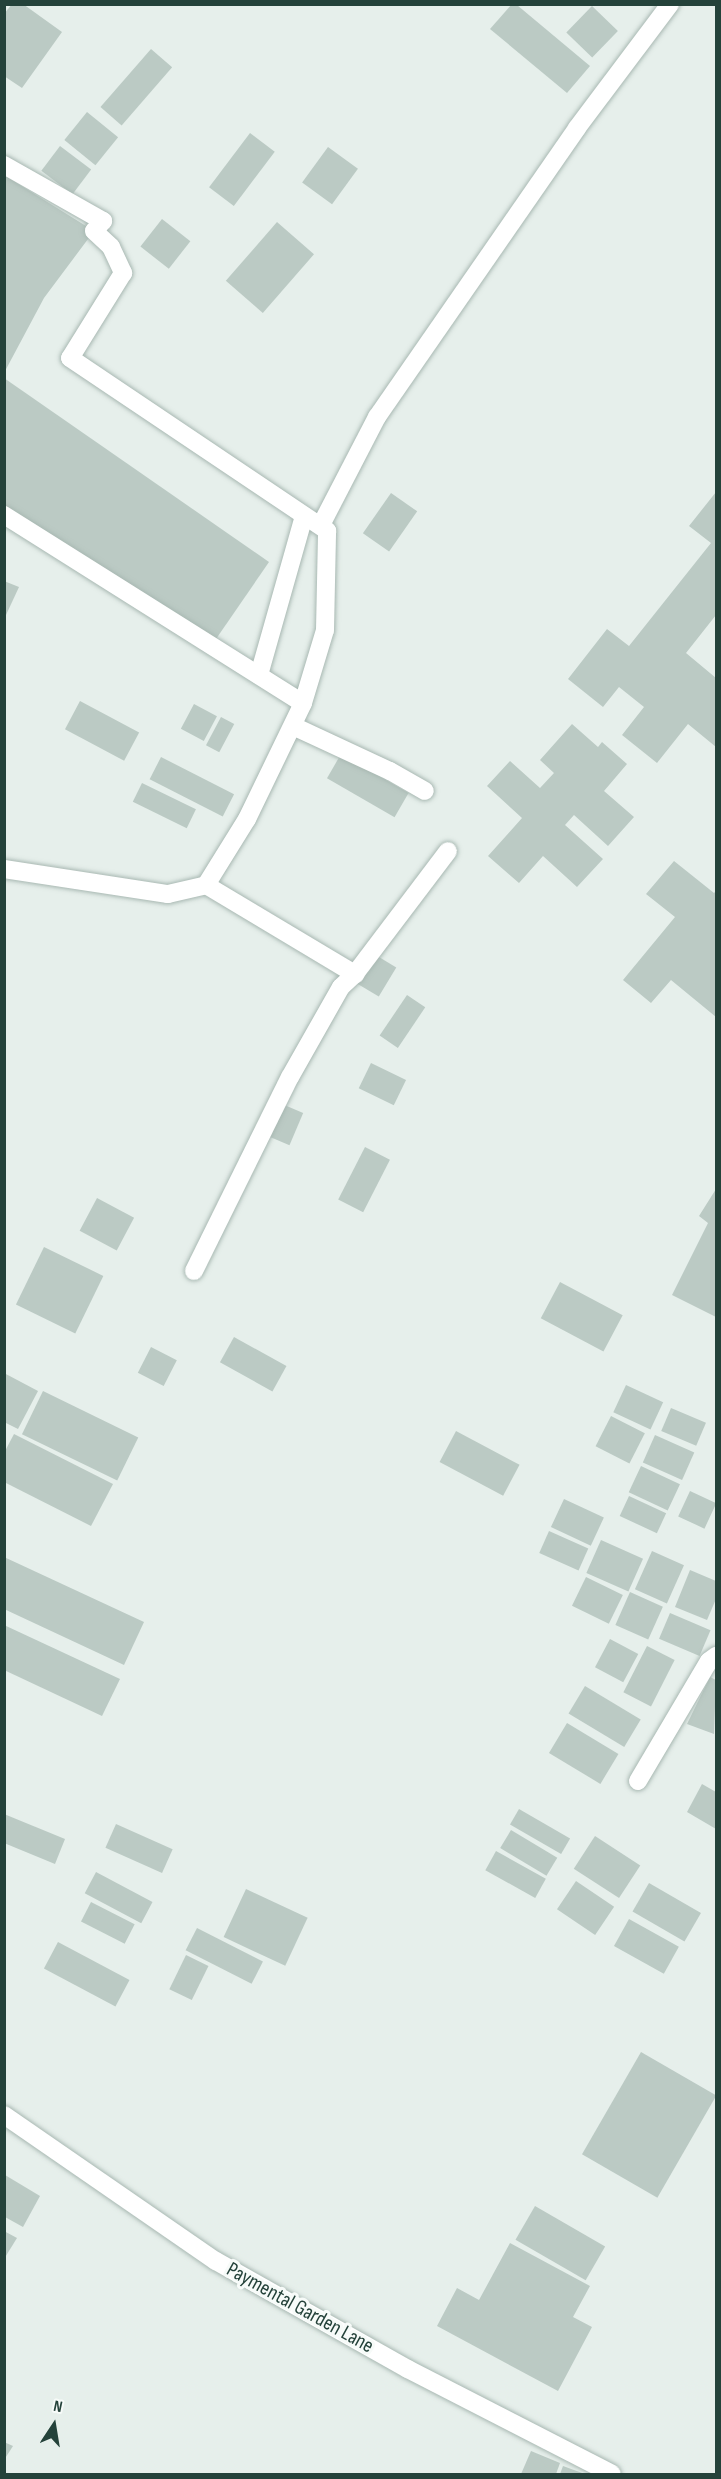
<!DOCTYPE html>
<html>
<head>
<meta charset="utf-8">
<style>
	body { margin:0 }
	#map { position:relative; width:721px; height:2479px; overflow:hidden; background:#e6efeb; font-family:"Sofia Sans Condensed",sans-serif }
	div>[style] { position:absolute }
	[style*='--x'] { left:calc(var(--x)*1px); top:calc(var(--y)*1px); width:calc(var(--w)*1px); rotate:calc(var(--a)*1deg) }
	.building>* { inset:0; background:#bbcac4; transform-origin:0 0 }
	.roads { filter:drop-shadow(0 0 2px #a8b8b2) drop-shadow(0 0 2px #a8b8b2) }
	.minor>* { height:18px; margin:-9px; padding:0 9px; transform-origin:9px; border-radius:9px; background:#fff }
	.tertiary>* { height:18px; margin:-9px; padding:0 9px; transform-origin:9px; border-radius:9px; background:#fff }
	span { translate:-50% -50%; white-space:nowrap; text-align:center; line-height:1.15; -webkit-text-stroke:6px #f7fbf9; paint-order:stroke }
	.street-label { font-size:21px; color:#24423a }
	.frame { position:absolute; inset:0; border:6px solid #24423a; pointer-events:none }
	.north { position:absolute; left:24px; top:2395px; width:60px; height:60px; -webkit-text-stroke:4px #f7fbf9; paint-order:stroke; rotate:12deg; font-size:16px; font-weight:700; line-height:24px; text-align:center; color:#24423a }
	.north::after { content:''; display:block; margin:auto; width:21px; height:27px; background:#24423a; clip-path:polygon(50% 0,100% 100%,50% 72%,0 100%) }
</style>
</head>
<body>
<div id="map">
	<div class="building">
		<i style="clip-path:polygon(12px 4px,23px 4px,62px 32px,22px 88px,4px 76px,4px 14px)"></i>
		<i style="clip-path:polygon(511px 5px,517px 5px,590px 66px,567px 93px,490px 29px)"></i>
		<i style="left:592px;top:6px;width:36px;height:37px;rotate:44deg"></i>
		<i style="left:151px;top:49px;width:28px;height:77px;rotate:41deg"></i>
		<i style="left:87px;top:112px;width:40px;height:36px;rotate:39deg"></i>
		<i style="left:250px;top:133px;width:31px;height:68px;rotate:37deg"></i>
		<i style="left:60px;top:146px;width:39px;height:31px;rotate:37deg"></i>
		<i style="left:328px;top:147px;width:37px;height:44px;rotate:36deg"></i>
		<i style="clip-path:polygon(4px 175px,94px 231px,44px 298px,4px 373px)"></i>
		<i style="left:162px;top:219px;width:36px;height:35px;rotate:38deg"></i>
		<i style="left:277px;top:222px;width:49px;height:78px;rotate:41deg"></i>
		<i style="clip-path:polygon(4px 378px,269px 562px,216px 639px,4px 505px)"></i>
		<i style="clip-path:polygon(716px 492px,716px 615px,686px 653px,716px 678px,716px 747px,688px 724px,657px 763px,622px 735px,644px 707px,619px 687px,603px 707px,568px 679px,607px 629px,629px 646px,711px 543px,689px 526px)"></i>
		<i style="left:391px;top:493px;width:32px;height:49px;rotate:35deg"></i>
		<i style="clip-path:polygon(4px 581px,19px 587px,6px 615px,4px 614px)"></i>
		<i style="left:80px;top:701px;width:67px;height:32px;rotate:28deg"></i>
		<i style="left:194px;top:704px;width:26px;height:28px;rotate:28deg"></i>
		<i style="left:221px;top:717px;width:15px;height:32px;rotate:28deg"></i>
		<i style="clip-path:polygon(572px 724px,598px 747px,602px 742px,627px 764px,604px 791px,634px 817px,608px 846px,574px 815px,565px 825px,603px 859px,577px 887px,543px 856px,519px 883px,488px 856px,522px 818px,487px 786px,510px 761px,540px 788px,554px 773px,540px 760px)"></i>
		<i style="left:341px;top:754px;width:78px;height:28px;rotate:30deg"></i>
		<i style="left:161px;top:757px;width:82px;height:25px;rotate:27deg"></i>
		<i style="left:142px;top:783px;width:60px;height:21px;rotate:26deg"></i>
		<i style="clip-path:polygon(674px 861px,714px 893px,716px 891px,716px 1017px,671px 980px,651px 1003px,623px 980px,675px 917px,646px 894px)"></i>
		<i style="left:374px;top:954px;width:26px;height:34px;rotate:31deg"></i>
		<i style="left:407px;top:995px;width:22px;height:49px;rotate:34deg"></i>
		<i style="left:371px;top:1063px;width:39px;height:28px;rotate:26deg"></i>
		<i style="left:282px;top:1104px;width:23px;height:35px;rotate:23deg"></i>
		<i style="left:365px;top:1147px;width:28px;height:59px;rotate:27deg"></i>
		<i style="clip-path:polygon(716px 1189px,716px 1317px,672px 1295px,708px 1223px,699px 1216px)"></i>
		<i style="left:97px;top:1198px;width:42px;height:37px;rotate:28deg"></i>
		<i style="left:44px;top:1247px;width:66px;height:64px;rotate:26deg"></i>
		<i style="left:560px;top:1282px;width:71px;height:41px;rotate:28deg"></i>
		<i style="left:234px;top:1337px;width:60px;height:29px;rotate:29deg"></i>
		<i style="left:151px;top:1347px;width:29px;height:29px;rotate:27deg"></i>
		<i style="clip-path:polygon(4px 1373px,38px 1391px,18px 1429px,4px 1422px)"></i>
		<i style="left:626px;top:1385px;width:41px;height:30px;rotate:25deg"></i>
		<i style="left:43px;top:1391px;width:106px;height:48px;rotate:26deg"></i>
		<i style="left:671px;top:1408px;width:38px;height:25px;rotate:23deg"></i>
		<i style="left:611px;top:1416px;width:38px;height:34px;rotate:27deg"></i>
		<i style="left:456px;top:1431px;width:72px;height:35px;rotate:28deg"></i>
		<i style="clip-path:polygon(14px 1434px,113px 1484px,91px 1526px,4px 1482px,4px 1453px)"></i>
		<i style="left:655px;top:1435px;width:43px;height:30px;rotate:24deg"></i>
		<i style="left:641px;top:1466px;width:43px;height:29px;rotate:25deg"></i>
		<i style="left:690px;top:1491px;width:29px;height:28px;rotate:25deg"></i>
		<i style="left:629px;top:1496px;width:41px;height:22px;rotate:25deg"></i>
		<i style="left:564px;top:1499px;width:44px;height:31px;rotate:25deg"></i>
		<i style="left:549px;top:1531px;width:43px;height:24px;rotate:24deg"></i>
		<i style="left:601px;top:1540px;width:46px;height:36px;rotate:24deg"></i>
		<i style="left:652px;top:1551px;width:35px;height:42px;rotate:24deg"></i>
		<i style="clip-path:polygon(4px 1557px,144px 1622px,124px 1665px,4px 1609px)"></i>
		<i style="clip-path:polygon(690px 1570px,716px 1581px,716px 1599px,707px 1620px,675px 1607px)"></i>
		<i style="left:586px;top:1577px;width:41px;height:32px;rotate:26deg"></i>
		<i style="left:630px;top:1592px;width:36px;height:36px;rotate:24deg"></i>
		<i style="left:670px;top:1613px;width:44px;height:28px;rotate:23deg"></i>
		<i style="clip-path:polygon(4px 1625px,120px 1679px,102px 1716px,4px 1670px)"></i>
		<i style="left:610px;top:1639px;width:32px;height:32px;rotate:28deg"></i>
		<i style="left:647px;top:1646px;width:31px;height:52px;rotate:27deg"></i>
		<i style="clip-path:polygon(710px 1677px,716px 1680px,714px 1734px,687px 1724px)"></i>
		<i style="left:585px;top:1686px;width:65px;height:32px;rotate:31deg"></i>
		<i style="left:567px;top:1723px;width:60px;height:35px;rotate:31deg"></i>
		<i style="clip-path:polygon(702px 1784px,716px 1792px,716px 1829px,687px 1812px)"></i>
		<i style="left:519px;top:1809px;width:59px;height:18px;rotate:30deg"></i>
		<i style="clip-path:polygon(4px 1814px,65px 1839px,55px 1864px,4px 1843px)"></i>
		<i style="left:116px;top:1824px;width:62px;height:26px;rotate:24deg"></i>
		<i style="left:511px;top:1830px;width:54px;height:21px;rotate:31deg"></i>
		<i style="left:595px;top:1836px;width:54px;height:39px;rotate:33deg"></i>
		<i style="left:496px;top:1851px;width:57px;height:22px;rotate:29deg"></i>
		<i style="left:96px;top:1872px;width:64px;height:24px;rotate:28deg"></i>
		<i style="left:576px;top:1881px;width:46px;height:34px;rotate:34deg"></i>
		<i style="left:649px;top:1883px;width:60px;height:33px;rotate:30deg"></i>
		<i style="left:246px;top:1889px;width:68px;height:53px;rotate:25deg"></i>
		<i style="left:91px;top:1902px;width:49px;height:22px;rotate:27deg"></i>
		<i style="left:629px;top:1919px;width:57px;height:31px;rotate:29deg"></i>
		<i style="left:197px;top:1928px;width:74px;height:25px;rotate:27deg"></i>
		<i style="left:58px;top:1942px;width:81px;height:30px;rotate:28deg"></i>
		<i style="left:186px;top:1955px;width:25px;height:38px;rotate:26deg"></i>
		<i style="left:641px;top:2052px;width:87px;height:118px;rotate:30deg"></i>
		<i style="clip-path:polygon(5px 2175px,40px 2196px,23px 2227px,5px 2217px)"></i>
		<i style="left:535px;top:2206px;width:81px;height:39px;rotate:30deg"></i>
		<i style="clip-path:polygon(4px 2231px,17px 2238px,4px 2259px)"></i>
		<i style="clip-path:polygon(510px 2243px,590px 2286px,573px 2317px,592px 2327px,558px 2391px,437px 2326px,457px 2288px,479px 2300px)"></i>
		<i style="clip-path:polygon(4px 2442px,13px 2446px,4px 2460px)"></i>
		<i style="clip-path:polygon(531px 2451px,560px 2463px,556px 2474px,521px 2474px)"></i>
		<i style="clip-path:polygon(563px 2466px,585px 2474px,560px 2474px)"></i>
	</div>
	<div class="roads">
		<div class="minor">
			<i style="--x:4;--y:165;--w:114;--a:29.5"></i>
			<i style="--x:103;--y:221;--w:13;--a:132"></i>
			<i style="--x:94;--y:231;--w:23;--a:43"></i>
			<i style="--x:111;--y:247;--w:29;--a:65"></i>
			<i style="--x:123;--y:273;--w:100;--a:121.9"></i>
			<i style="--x:70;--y:358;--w:310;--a:33.9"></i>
			<i style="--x:4;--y:515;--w:353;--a:32.2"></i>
			<i style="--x:259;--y:675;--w:165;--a:-74.2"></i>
			<i style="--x:293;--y:726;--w:107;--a:24.9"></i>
			<i style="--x:390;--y:771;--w:40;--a:29.7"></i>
			<i style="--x:206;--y:885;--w:174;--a:30.9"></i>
			<i style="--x:194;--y:1271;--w:216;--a:-63.7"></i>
			<i style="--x:290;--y:1077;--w:103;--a:-60.5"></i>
			<i style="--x:341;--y:987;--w:19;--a:-43"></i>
			<i style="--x:355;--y:974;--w:154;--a:-52.9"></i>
			<i style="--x:638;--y:1781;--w:139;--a:-59.4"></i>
			<i style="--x:709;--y:1661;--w:9;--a:-36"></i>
			<i style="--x:4;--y:2115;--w:257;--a:34.6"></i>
			<i style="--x:216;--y:2261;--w:220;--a:29.4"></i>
			<i style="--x:408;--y:2369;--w:229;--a:27.2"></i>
		</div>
		<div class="tertiary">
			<i style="--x:4;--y:869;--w:166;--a:8.7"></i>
			<i style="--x:168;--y:894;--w:39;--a:-13"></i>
			<i style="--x:206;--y:885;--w:78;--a:-58.2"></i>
			<i style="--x:247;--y:819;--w:129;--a:-64.2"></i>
			<i style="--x:303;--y:703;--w:76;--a:-73.2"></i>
			<i style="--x:325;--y:630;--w:99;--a:-88.8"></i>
			<i style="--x:327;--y:531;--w:8;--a:-135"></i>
			<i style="--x:321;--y:525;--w:122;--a:-62.6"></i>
			<i style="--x:377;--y:417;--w:351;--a:-55.3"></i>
			<i style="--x:577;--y:128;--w:155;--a:-53.1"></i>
		</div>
	</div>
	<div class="street-label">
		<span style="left:300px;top:2308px;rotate:29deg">Paymental Garden Lane</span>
	</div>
	<div class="frame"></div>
	<div class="north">N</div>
</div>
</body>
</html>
